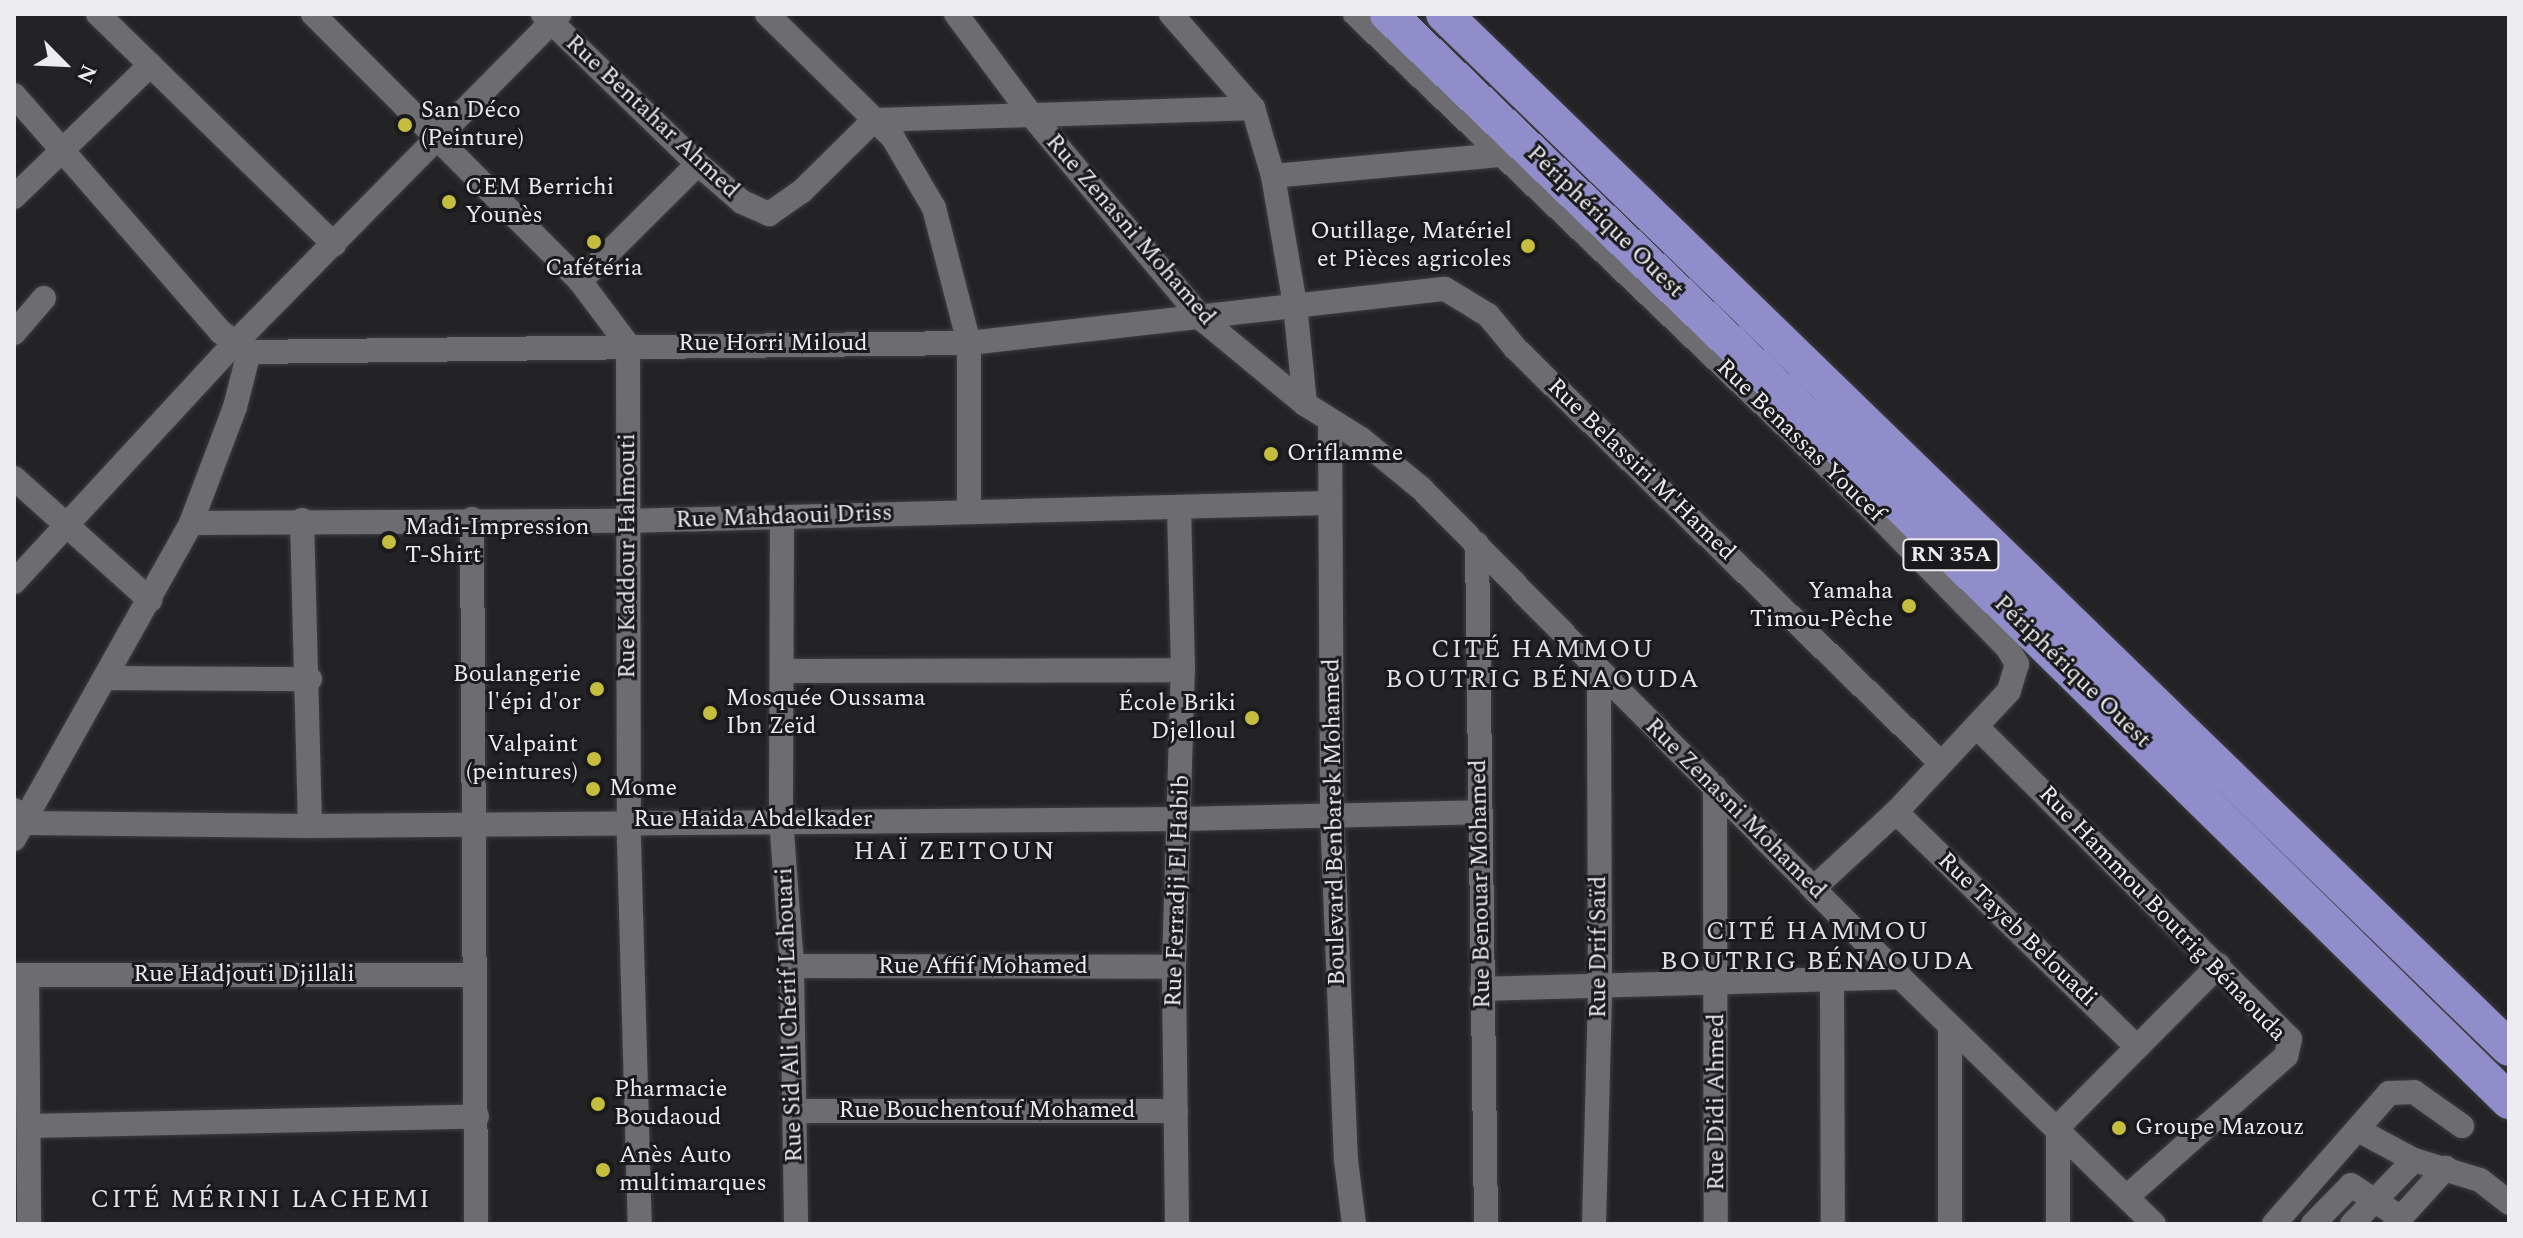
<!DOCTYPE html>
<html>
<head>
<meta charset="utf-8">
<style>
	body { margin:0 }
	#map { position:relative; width:2523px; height:1238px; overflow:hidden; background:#232326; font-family:Spectral,serif }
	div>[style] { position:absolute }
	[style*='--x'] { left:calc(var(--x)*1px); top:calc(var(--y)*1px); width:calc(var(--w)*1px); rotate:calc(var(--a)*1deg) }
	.roads { filter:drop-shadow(0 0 2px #3d3d40) drop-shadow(0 0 2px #3d3d40) }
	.minor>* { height:24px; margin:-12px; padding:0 12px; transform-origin:12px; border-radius:12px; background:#6d6d71 }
	.highway>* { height:36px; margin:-18px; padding:0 18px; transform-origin:18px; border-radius:18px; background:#918dcb }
	.dots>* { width:22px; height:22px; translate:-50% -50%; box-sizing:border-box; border:4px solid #1a1a1d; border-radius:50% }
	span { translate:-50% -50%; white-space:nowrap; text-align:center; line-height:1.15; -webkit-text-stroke:6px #1a1a1d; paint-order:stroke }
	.shield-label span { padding:2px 6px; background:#1a1a1d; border:2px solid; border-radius:6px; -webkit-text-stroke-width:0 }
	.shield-label { font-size:22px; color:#ececee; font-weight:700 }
	.poi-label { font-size:24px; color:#ececee }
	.left { translate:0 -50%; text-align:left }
	.right { translate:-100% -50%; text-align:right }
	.street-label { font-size:24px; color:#ececee }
	.neighbourhood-label { font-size:26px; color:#e1e1e5; letter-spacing:2px }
	.frame { position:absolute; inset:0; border:16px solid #ececee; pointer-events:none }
	.north { position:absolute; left:24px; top:24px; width:80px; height:80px; -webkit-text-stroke:6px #1a1a1d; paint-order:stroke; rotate:114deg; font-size:22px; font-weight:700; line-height:32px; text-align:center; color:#ececee }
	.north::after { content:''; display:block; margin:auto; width:28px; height:36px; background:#ececee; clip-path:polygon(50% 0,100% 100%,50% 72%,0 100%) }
</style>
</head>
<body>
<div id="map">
	<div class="roads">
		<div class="minor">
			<i style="--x:98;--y:14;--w:330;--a:44.3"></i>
			<i style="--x:313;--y:14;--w:378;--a:45"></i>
			<i style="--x:580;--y:281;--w:80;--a:53.1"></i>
			<i style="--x:628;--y:345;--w:495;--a:89.9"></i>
			<i style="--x:629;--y:840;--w:384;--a:88.4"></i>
			<i style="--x:543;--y:14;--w:216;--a:44.1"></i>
			<i style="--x:698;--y:164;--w:58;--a:40.8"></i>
			<i style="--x:742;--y:202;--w:30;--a:24"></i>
			<i style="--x:769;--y:214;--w:40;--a:-34.9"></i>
			<i style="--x:802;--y:191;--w:101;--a:-44.6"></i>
			<i style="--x:874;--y:120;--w:379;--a:-1.8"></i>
			<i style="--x:767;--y:14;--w:177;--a:44.5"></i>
			<i style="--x:893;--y:138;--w:81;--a:59.6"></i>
			<i style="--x:934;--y:208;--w:139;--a:75.5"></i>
			<i style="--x:969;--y:343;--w:167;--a:90"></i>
			<i style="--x:956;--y:14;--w:127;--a:53.3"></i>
			<i style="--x:1032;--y:116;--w:266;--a:50"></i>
			<i style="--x:1203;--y:320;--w:132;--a:39.5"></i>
			<i style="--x:1305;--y:404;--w:66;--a:32"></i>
			<i style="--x:1361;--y:439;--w:80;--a:39.4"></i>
			<i style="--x:1423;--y:490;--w:682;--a:45.59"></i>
			<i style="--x:1900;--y:977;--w:354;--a:44.2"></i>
			<i style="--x:1171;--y:14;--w:125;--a:48.9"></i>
			<i style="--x:1253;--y:108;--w:71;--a:73.6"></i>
			<i style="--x:1273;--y:176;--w:131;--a:80.3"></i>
			<i style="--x:1295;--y:305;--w:100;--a:84.2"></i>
			<i style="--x:1355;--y:14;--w:692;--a:43.71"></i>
			<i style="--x:1855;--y:492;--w:217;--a:45.6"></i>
			<i style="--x:2007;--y:647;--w:20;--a:60"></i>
			<i style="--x:2017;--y:664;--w:28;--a:107"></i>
			<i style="--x:2009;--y:691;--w:166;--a:133"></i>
			<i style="--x:1896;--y:812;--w:112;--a:137.2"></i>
			<i style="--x:14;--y:95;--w:315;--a:48.9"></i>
			<i style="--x:221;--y:332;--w:34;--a:36"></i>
			<i style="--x:249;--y:352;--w:720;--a:-0.72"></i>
			<i style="--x:969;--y:343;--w:479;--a:-6.5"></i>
			<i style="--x:1445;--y:289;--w:50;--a:31.2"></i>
			<i style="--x:1488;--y:315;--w:44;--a:50.5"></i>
			<i style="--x:1516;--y:349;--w:593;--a:44.25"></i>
			<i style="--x:1273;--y:176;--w:226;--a:-5.3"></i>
			<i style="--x:14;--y:197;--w:190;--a:-44.1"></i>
			<i style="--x:580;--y:281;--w:166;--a:-44.8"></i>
			<i style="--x:14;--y:333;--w:46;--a:-49.4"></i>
			<i style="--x:1330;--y:420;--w:394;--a:89.7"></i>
			<i style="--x:1332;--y:814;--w:346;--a:87.7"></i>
			<i style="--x:1346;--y:1160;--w:64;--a:82.9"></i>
			<i style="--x:14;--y:478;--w:183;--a:41.9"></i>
			<i style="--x:782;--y:517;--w:302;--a:90.2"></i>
			<i style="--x:781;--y:819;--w:147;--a:85.7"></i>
			<i style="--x:792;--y:966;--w:258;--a:89.1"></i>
			<i style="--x:472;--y:519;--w:705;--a:89.67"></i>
			<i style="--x:302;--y:520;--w:306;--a:88.5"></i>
			<i style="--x:191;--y:523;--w:435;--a:-0.3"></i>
			<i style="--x:626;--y:521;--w:703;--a:-1.47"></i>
			<i style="--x:1477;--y:544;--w:680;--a:89.24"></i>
			<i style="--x:14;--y:582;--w:323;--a:-47.3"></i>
			<i style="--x:233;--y:345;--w:465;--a:-45.4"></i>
			<i style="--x:782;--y:671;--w:401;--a:-0.1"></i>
			<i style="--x:105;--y:678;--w:205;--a:0.3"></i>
			<i style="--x:1977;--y:727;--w:442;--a:44.9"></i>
			<i style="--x:2290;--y:1039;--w:17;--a:103"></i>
			<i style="--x:2286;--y:1056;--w:211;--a:138.5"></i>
			<i style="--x:1715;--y:787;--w:437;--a:89.9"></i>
			<i style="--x:14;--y:810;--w:18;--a:45"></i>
			<i style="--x:27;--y:823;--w:283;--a:0.6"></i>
			<i style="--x:310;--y:826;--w:871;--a:-0.46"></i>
			<i style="--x:1181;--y:819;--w:298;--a:-1.3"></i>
			<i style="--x:1896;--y:812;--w:337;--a:44.3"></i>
			<i style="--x:14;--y:839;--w:362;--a:-60.7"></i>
			<i style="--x:191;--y:523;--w:124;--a:-69.2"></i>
			<i style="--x:235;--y:407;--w:57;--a:-75.7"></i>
			<i style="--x:792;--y:966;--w:382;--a:0.1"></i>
			<i style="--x:14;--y:975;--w:461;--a:0"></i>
			<i style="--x:27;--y:975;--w:249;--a:89.5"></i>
			<i style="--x:1832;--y:979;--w:245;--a:89.8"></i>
			<i style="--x:1482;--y:989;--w:418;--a:-1.6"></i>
			<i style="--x:797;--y:1111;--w:379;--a:0"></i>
			<i style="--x:29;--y:1126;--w:448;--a:-1.2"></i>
			<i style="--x:2358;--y:1130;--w:64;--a:28.2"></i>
			<i style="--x:2414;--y:1160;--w:69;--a:16.9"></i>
			<i style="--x:2480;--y:1180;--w:37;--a:38"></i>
			<i style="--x:1177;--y:1224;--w:257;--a:-90.7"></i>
			<i style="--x:1174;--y:967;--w:297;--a:-88.3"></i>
			<i style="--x:1183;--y:670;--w:160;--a:-91.4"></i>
			<i style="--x:1594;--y:1224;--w:237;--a:-88.5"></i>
			<i style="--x:1600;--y:987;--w:316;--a:-90.2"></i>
			<i style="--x:1950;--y:1224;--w:197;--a:-90"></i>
			<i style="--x:2058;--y:1224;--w:97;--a:-90"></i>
			<i style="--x:2058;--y:1127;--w:228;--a:-45.2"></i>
			<i style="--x:2274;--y:1224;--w:174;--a:-48.7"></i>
			<i style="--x:2389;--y:1093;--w:25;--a:-2"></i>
			<i style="--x:2414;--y:1092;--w:59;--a:35.3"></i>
			<i style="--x:2313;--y:1224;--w:54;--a:-45.7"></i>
			<i style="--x:2351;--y:1185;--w:60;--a:33.4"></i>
			<i style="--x:2352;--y:1224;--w:89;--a:-45.9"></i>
			<i style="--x:2395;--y:1224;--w:76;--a:-47.7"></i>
		</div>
		<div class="highway">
			<i style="--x:1388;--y:14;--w:866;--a:43.83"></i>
			<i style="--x:2013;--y:614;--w:695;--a:44.48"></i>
			<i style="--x:1444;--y:14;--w:1484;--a:44.15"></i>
		</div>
	</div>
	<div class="dots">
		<i style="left:405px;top:125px;background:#c4bd3e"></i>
		<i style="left:449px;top:202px;background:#c4bd3e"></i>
		<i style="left:594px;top:242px;background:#c4bd3e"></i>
		<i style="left:1528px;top:246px;background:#c4bd3e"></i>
		<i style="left:1271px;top:454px;background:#c4bd3e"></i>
		<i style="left:389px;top:542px;background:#c4bd3e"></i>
		<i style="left:1909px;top:606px;background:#c4bd3e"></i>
		<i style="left:597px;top:689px;background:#c4bd3e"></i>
		<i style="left:710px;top:713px;background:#c4bd3e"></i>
		<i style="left:1252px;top:718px;background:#c4bd3e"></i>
		<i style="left:594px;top:759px;background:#c4bd3e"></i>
		<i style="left:593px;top:789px;background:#c4bd3e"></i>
		<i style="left:598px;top:1104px;background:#c4bd3e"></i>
		<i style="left:2119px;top:1128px;background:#c4bd3e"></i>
		<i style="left:603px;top:1170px;background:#c4bd3e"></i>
	</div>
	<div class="shield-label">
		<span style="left:1951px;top:555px">RN 35A</span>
	</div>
	<div class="poi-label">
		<span class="left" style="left:421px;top:125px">San Déco<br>(Peinture)</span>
		<span class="left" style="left:465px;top:202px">CEM Berrichi<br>Younès</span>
		<span class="right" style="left:1512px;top:246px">Outillage, Matériel<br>et Pièces agricoles</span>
		<span style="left:594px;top:269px">Cafétéria</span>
		<span class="left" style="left:1287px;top:454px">Oriflamme</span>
		<span class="left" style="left:405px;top:542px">Madi-Impression<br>T-Shirt</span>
		<span class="right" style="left:1893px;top:606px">Yamaha<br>Timou-Pêche</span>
		<span class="right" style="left:581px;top:689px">Boulangerie<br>l'épi d'or</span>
		<span class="left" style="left:726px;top:713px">Mosquée Oussama<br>Ibn Zeïd</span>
		<span class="right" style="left:1236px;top:718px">École Briki<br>Djelloul</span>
		<span class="right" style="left:578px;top:759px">Valpaint<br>(peintures)</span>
		<span class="left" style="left:609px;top:789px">Mome</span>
		<span class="left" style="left:614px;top:1104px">Pharmacie<br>Boudaoud</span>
		<span class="left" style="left:2135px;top:1128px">Groupe Mazouz</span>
		<span class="left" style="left:619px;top:1170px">Anès Auto<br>multimarques</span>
	</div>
	<div class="street-label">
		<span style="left:652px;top:117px;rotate:43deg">Rue Bentahar Ahmed</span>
		<span style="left:1605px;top:222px;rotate:44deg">Périphérique Ouest</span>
		<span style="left:1130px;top:230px;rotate:49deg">Rue Zenasni Mohamed</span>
		<span style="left:773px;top:344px">Rue Horri Miloud</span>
		<span style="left:1800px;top:441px;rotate:44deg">Rue Benassas Youcef</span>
		<span style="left:1641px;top:470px;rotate:44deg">Rue Belassiri M'Hamed</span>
		<span style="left:784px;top:517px;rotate:-2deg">Rue Mahdaoui Driss</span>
		<span style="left:628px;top:556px;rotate:-90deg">Rue Kaddour Halmouti</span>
		<span style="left:2072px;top:672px;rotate:44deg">Périphérique Ouest</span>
		<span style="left:1735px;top:809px;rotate:45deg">Rue Zenasni Mohamed</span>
		<span style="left:753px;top:820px">Rue Haida Abdelkader</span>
		<span style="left:1335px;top:822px;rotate:-91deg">Boulevard Benbarek Mohamed</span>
		<span style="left:1481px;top:884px;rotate:-91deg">Rue Benouar Mohamed</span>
		<span style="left:1178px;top:891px;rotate:-88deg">Rue Ferradji El Habib</span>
		<span style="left:2162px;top:914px;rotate:46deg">Rue Hammou Boutrig Bénaouda</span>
		<span style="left:2017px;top:930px;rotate:44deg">Rue Tayeb Belouadi</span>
		<span style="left:1599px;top:947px;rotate:-90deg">Rue Drif Saïd</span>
		<span style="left:983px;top:967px">Rue Affif Mohamed</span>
		<span style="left:244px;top:975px">Rue Hadjouti Djillali</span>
		<span style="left:790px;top:1015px;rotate:-92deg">Rue Sid Ali Chérif Lahouari</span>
		<span style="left:1717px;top:1102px;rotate:-90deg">Rue Didi Ahmed</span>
		<span style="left:987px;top:1111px">Rue Bouchentouf Mohamed</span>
	</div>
	<div class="neighbourhood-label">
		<span style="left:1543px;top:665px">CITÉ HAMMOU<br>BOUTRIG BÉNAOUDA</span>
		<span style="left:955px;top:852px">HAÏ ZEITOUN</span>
		<span style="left:1818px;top:947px">CITÉ HAMMOU<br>BOUTRIG BÉNAOUDA</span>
		<span style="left:261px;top:1200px">CITÉ MÉRINI LACHEMI</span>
	</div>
	<div class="frame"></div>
	<div class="north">N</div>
</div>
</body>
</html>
